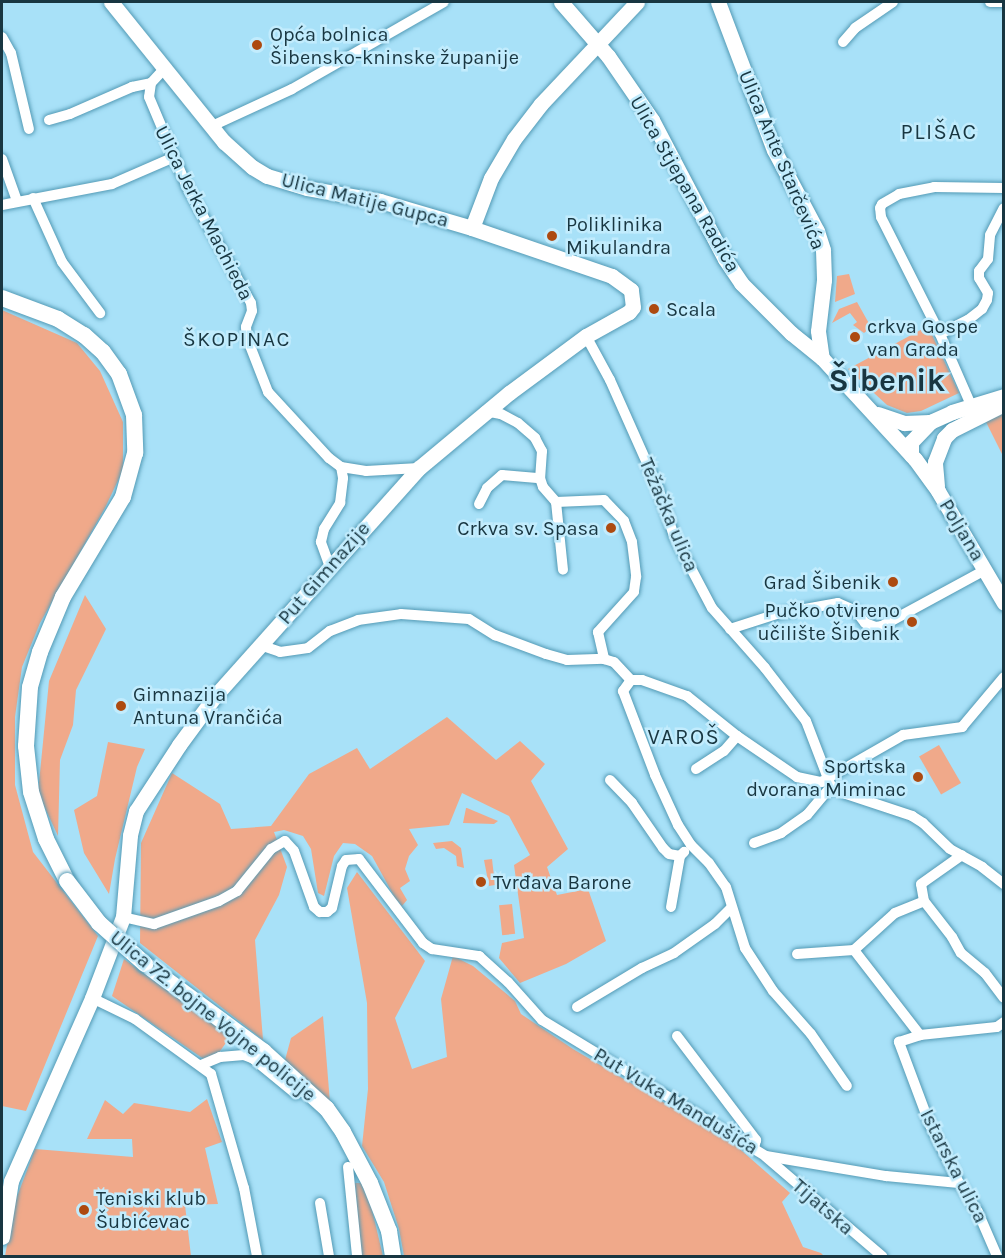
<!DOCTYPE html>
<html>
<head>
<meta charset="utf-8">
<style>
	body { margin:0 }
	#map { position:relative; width:1005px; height:1258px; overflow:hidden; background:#a8e1f8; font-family:Karla,sans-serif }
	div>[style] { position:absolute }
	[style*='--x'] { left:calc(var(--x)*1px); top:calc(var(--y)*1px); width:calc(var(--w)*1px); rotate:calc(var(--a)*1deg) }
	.green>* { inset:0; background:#f0a98a; transform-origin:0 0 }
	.roads { filter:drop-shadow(0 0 2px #539ab5) drop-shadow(0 0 2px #539ab5) }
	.street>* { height:10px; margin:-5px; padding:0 5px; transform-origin:5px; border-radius:5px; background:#fff }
	.secondary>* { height:15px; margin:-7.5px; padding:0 7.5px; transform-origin:7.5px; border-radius:7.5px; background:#fff }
	.primary>* { height:16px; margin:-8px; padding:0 8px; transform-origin:8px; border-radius:8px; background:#fff }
	.bridges { filter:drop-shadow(0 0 2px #539ab5) drop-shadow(0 0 2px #539ab5) }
	.primary-bridge>* { height:16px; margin:-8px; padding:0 8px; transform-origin:8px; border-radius:8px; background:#fff }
	.dots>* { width:16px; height:16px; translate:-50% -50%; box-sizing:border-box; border:3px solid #c2ecfd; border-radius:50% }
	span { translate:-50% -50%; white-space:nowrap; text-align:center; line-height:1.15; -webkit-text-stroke:5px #c2ecfd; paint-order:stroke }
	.poi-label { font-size:20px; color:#183641 }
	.left { translate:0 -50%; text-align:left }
	.right { translate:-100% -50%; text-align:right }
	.street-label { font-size:20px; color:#183641 }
	.neighbourhood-label { font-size:21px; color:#183641; letter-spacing:1.5px }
	.quarter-label { font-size:22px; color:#183641; letter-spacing:1.5px }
	.town-label { font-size:32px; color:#183641; font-weight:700 }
	.frame { position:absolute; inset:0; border:3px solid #183641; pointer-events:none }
</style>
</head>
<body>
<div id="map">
	<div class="green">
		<i style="clip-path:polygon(849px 274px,855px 294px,835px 302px,837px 276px)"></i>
		<i style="clip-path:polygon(857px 302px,871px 327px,864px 333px,853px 325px,857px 322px,850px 313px,832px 323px,839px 309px)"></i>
		<i style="clip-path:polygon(2px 310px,77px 343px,100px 371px,123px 422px,123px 470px,105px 508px,40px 623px,22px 667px,15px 717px,15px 785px,33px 852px,98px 936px,26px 1111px,2px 1106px)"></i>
		<i style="clip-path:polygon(928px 326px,959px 393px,921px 411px,907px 413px,887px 405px,848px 369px)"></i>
		<i style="clip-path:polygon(1003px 412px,1003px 456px,986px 422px)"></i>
		<i style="clip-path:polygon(85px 595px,106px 629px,76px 690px,73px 725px,60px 760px,58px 836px,38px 793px,49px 681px)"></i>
		<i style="clip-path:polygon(447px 717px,496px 760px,520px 741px,545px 764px,531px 781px,568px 849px,547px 867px,557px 895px,588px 889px,606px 941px,566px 964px,520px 983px,499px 958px,502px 943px,524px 938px,514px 865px,530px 855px,509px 816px,462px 793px,449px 825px,409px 829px,418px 845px,409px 856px,405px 869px,410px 881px,400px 888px,407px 900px,402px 906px,395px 898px,372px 856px,355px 844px,343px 843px,334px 856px,324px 896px,318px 893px,311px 849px,303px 836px,284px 830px,274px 832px,287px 867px,279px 895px,255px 940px,263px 1040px,140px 943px,141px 843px,172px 773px,220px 804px,231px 829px,271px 826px,309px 774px,357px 748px,370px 769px)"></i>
		<i style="clip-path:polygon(108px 742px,145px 749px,137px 767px,115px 859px,109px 894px,84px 853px,74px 810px,97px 796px)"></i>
		<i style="left:939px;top:745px;width:44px;height:23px;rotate:60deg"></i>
		<i style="clip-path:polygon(466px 808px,467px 808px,498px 821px,494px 824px,463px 823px)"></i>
		<i style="clip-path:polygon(452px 841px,461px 848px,464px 868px,457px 866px,456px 856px,444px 848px,436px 849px,433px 843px)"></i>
		<i style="clip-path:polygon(492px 859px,495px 885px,489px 886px,484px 860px)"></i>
		<i style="clip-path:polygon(357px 872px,425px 961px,395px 1018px,412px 1069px,447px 1057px,441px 999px,453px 956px,473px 966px,515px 1001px,521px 1014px,573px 1049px,734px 1144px,790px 1193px,782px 1202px,803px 1247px,821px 1253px,824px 1256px,404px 1256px,399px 1229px,384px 1182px,362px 1146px,368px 1089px,367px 1003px,347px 888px)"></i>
		<i style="left:512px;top:904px;width:30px;height:13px;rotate:84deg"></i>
		<i style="clip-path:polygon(124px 959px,230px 1037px,211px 1064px,112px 996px)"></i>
		<i style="clip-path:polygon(323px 1016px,330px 1103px,285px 1060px,291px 1038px)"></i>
		<i style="clip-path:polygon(207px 1099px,222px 1142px,205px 1148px,218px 1204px,185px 1205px,191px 1256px,5px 1256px,15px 1202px,35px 1149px,133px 1157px,132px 1139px,87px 1139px,105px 1100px,123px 1114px,134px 1103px,190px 1112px)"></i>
		<i style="clip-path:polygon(355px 1183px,361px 1183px,372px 1210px,383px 1256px,361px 1256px)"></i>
	</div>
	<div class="roads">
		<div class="street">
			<i style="--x:990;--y:2;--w:12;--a:0"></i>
			<i style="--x:2;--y:37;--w:18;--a:61"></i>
			<i style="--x:11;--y:53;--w:78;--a:76.7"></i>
			<i style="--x:843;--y:42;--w:18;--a:-49"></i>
			<i style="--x:855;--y:28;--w:46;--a:-34.4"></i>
			<i style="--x:165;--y:68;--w:21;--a:133"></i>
			<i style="--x:151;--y:83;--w:14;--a:98"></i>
			<i style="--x:149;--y:97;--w:98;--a:67.1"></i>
			<i style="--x:187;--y:187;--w:132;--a:61.1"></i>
			<i style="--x:251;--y:303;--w:8;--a:83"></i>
			<i style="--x:252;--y:311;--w:17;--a:111"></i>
			<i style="--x:246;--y:327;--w:11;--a:85"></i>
			<i style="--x:247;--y:338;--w:58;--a:68.7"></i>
			<i style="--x:268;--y:392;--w:90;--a:47.3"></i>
			<i style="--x:329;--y:458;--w:15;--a:37"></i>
			<i style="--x:341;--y:467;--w:25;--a:9"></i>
			<i style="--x:366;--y:471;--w:53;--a:-3.2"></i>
			<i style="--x:49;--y:120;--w:22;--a:-16"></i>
			<i style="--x:70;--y:114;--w:68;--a:-23.5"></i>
			<i style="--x:132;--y:87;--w:19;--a:-12"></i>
			<i style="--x:212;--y:126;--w:88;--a:-24.8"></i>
			<i style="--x:292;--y:89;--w:175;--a:-29.8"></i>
			<i style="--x:2;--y:159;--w:45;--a:70.3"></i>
			<i style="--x:33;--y:198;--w:70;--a:65.6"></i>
			<i style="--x:62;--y:262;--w:64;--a:53.3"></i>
			<i style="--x:2;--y:205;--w:112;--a:-10.8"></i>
			<i style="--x:112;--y:184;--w:65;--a:-23.4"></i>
			<i style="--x:940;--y:334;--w:31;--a:-27"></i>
			<i style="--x:968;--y:320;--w:18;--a:-38"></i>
			<i style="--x:982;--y:309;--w:10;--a:-61"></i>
			<i style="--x:987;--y:300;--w:7;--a:-82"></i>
			<i style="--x:988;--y:293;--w:17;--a:-121"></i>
			<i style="--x:979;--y:278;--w:7;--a:-90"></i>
			<i style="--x:979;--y:271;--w:15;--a:-53"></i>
			<i style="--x:988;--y:259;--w:24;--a:-85"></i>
			<i style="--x:990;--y:235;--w:30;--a:-63"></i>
			<i style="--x:586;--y:336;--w:50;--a:61.4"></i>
			<i style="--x:610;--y:380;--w:118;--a:66"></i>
			<i style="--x:658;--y:488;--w:51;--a:71.6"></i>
			<i style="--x:674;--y:536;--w:81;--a:62.2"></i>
			<i style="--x:712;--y:608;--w:80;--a:48.5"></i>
			<i style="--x:765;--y:668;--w:67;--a:52.3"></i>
			<i style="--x:806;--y:721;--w:70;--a:69"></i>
			<i style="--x:831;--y:786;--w:17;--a:28"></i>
			<i style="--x:846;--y:794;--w:70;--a:18.4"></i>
			<i style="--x:912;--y:816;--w:13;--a:32"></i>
			<i style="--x:923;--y:823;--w:37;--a:44"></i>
			<i style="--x:950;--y:849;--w:37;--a:29"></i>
			<i style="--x:982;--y:867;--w:28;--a:38"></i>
			<i style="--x:971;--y:405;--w:77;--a:-113.6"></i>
			<i style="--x:940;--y:334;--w:131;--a:-116.8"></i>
			<i style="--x:881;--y:217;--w:9;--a:-96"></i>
			<i style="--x:880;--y:208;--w:4;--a:-63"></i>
			<i style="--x:882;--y:204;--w:20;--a:-30"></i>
			<i style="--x:899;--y:194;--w:36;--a:-11"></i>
			<i style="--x:934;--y:187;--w:70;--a:0.8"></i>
			<i style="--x:485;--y:411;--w:16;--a:11"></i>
			<i style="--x:501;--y:414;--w:19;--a:28"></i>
			<i style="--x:518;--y:423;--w:23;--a:41"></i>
			<i style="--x:535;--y:438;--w:15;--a:62"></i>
			<i style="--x:542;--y:451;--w:27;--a:94"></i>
			<i style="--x:540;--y:478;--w:9;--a:72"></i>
			<i style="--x:543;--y:487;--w:20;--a:49"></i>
			<i style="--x:556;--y:502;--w:68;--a:84.1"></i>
			<i style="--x:556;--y:502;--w:48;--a:-2.4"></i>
			<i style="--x:604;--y:500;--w:29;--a:46"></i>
			<i style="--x:624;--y:521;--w:22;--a:69"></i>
			<i style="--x:632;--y:542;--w:35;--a:83"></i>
			<i style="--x:636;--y:577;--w:15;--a:98"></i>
			<i style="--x:634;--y:592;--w:54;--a:132"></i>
			<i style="--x:598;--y:632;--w:28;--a:77"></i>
			<i style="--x:479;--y:504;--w:18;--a:-63"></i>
			<i style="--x:487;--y:488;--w:20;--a:-41"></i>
			<i style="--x:502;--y:475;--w:38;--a:5"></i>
			<i style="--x:330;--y:567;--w:27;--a:-110"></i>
			<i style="--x:321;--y:542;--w:13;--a:-77"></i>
			<i style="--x:324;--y:529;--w:31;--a:-58"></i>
			<i style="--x:340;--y:503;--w:25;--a:-83"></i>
			<i style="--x:343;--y:478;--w:11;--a:-100"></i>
			<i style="--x:730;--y:629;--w:49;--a:-17.7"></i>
			<i style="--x:777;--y:614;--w:62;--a:-10.2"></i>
			<i style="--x:838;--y:603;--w:20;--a:24"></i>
			<i style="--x:856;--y:611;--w:15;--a:53"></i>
			<i style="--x:865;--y:623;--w:12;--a:20"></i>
			<i style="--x:876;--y:627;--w:6;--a:-9"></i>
			<i style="--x:882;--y:626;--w:117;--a:-28.5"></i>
			<i style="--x:260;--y:645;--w:21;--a:19"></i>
			<i style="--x:280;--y:652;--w:28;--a:-8"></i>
			<i style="--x:308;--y:648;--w:28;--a:-38"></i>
			<i style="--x:330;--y:631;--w:30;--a:-21"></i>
			<i style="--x:358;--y:620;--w:43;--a:-7.9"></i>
			<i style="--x:401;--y:614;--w:68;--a:4.2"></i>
			<i style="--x:469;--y:619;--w:31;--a:32"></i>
			<i style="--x:495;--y:635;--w:54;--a:20.4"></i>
			<i style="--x:546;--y:654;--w:22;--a:16"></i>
			<i style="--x:567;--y:660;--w:37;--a:-2"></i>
			<i style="--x:604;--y:659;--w:10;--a:17"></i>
			<i style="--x:614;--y:662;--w:25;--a:47"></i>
			<i style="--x:631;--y:680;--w:11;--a:0"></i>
			<i style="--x:642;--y:680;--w:48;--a:19.6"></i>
			<i style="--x:687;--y:696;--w:64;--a:38.7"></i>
			<i style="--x:737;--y:736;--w:73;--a:34.3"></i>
			<i style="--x:797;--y:777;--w:25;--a:12"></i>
			<i style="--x:821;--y:782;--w:95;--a:-29.8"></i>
			<i style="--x:903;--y:735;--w:60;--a:-7.7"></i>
			<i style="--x:962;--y:727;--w:65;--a:-50"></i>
			<i style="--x:631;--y:680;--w:14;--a:126"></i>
			<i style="--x:623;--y:691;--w:90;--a:69.1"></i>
			<i style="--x:655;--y:775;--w:55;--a:65.3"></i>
			<i style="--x:678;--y:825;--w:24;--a:57"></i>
			<i style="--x:691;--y:845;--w:25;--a:45"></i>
			<i style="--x:709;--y:863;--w:29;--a:55"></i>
			<i style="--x:726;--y:887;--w:64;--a:72.7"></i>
			<i style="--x:745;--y:948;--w:51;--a:56.9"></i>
			<i style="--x:773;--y:991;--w:57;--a:48.5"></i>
			<i style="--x:811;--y:1034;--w:63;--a:55.3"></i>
			<i style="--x:696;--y:769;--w:33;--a:-33"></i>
			<i style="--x:724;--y:751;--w:20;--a:-49"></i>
			<i style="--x:610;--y:780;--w:32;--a:46"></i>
			<i style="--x:632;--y:803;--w:55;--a:55.4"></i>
			<i style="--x:663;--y:848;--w:8;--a:45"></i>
			<i style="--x:669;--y:854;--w:11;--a:10"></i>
			<i style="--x:754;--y:843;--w:29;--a:-20"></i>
			<i style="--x:781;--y:833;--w:32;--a:-35"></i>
			<i style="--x:807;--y:815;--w:38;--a:-50"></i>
			<i style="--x:924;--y:901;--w:46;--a:52.1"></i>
			<i style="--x:952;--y:937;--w:18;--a:61"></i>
			<i style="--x:961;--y:953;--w:31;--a:40"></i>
			<i style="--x:985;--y:973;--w:31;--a:53"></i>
			<i style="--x:671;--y:907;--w:52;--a:-80"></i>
			<i style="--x:680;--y:856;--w:6;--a:-45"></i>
			<i style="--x:123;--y:917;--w:32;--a:13"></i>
			<i style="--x:154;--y:924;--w:69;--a:-19.5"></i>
			<i style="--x:219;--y:901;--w:21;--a:-29"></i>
			<i style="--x:237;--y:891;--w:54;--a:-51"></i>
			<i style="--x:271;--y:849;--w:16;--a:-30"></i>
			<i style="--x:285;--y:841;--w:13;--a:48"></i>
			<i style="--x:294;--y:851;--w:59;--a:70.3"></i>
			<i style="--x:314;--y:907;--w:8;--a:40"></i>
			<i style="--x:320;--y:912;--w:7;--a:0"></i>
			<i style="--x:327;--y:912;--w:6;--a:-39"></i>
			<i style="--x:332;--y:908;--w:43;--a:-76.6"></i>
			<i style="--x:342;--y:866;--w:7;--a:-56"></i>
			<i style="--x:346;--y:860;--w:13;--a:-4"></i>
			<i style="--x:359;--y:859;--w:106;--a:52.7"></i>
			<i style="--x:423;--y:943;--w:11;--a:34"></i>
			<i style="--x:432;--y:949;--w:48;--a:8.5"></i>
			<i style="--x:479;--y:956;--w:39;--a:42"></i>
			<i style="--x:508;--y:982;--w:51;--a:48.2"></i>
			<i style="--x:542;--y:1020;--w:262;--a:31.3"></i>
			<i style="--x:766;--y:1156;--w:122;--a:9.5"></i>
			<i style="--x:886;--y:1176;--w:73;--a:5.5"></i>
			<i style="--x:854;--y:950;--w:108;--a:52.2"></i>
			<i style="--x:797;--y:954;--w:57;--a:-4"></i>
			<i style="--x:854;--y:950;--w:55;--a:-42.1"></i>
			<i style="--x:895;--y:913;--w:31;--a:-22"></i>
			<i style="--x:924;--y:901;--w:17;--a:-100"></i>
			<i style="--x:921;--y:884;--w:50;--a:-35.3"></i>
			<i style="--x:92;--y:998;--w:48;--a:26"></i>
			<i style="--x:135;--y:1019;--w:94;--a:35.9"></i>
			<i style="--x:211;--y:1074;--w:119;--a:73.9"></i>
			<i style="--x:244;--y:1188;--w:69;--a:79.2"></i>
			<i style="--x:577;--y:1007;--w:76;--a:-31"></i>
			<i style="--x:642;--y:968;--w:35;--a:-25"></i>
			<i style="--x:674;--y:953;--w:50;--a:-35.3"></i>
			<i style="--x:715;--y:924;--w:23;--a:-45"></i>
			<i style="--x:677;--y:1036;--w:131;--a:52.8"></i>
			<i style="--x:756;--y:1140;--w:8;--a:104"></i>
			<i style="--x:201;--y:1065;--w:21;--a:-23"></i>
			<i style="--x:220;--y:1057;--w:24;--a:-5"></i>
			<i style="--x:244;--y:1055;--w:9;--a:21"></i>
			<i style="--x:252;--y:1058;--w:57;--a:39.3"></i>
			<i style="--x:766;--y:1157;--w:153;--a:40.5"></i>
			<i style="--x:348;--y:1167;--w:89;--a:84.2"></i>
			<i style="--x:320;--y:1203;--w:54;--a:80.4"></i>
			<i style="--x:997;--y:1256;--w:48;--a:-113.4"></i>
			<i style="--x:978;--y:1212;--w:35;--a:-123"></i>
			<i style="--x:959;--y:1183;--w:65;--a:-116.6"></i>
			<i style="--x:930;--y:1125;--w:89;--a:-110.5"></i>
			<i style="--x:899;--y:1042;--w:22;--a:-18"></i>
			<i style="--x:920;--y:1035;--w:77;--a:-5.9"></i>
			<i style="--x:997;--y:1027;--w:9;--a:-36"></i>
		</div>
		<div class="secondary">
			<i style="--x:561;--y:2;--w:72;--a:49"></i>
			<i style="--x:608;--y:56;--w:78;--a:55.5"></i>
			<i style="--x:652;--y:120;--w:157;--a:62.3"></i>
			<i style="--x:725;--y:259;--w:29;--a:56"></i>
			<i style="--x:741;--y:283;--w:71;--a:45"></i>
			<i style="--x:791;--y:333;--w:40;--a:39"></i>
			<i style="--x:822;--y:358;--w:137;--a:47.4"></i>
			<i style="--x:915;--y:459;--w:39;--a:54"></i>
			<i style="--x:938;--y:491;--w:130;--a:59.5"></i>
			<i style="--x:718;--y:2;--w:158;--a:69.3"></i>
			<i style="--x:774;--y:150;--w:92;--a:62"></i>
			<i style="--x:817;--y:231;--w:20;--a:72"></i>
			<i style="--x:823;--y:250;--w:30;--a:88"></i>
			<i style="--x:824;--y:280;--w:51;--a:96.7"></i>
			<i style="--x:818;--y:331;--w:27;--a:82"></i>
			<i style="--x:472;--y:228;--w:53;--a:-69.2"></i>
			<i style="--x:491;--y:178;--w:45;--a:-59.5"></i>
			<i style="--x:514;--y:139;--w:44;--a:-52.4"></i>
			<i style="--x:541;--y:104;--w:140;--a:-46.7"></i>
			<i style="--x:878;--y:414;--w:28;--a:19"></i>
			<i style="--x:904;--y:423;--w:26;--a:-2"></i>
			<i style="--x:911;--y:455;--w:13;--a:-90"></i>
			<i style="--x:911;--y:442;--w:28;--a:-46"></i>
			<i style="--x:930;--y:422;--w:24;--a:-24"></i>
			<i style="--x:952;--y:412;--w:54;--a:-17.1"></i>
			<i style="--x:937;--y:486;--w:24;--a:-95"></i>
			<i style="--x:935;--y:462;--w:26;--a:-69"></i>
			<i style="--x:944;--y:438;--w:11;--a:-45"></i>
			<i style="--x:952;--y:430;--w:58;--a:-26.6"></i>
			<i style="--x:2;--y:1237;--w:57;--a:-80.9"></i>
			<i style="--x:11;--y:1181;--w:200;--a:-66.1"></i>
			<i style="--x:92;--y:998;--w:87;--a:-69.1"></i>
			<i style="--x:123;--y:917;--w:82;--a:-85.1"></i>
			<i style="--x:130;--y:835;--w:25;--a:-76"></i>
			<i style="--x:136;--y:811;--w:79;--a:-56.9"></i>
			<i style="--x:179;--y:745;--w:61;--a:-53.7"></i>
			<i style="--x:215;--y:696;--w:306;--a:-48.2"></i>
			<i style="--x:419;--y:468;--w:117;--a:-39.8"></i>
			<i style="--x:509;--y:393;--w:96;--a:-36.5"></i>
			<i style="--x:586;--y:336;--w:49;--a:-29.2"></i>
			<i style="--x:629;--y:312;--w:6;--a:-51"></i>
			<i style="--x:633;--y:307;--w:17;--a:-97"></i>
			<i style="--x:631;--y:290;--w:24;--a:-144"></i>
			<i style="--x:612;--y:276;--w:148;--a:-161.1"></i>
			<i style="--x:472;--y:228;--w:96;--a:-163.6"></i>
			<i style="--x:380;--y:201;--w:74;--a:-169.9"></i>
			<i style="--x:307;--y:188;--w:42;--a:-163.3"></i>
			<i style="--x:267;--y:176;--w:17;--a:-149"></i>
			<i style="--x:252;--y:167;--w:38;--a:-138"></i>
			<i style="--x:224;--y:142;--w:180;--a:-128.9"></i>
		</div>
		<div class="primary">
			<i style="--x:2;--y:298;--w:60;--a:20.6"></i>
			<i style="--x:58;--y:319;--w:31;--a:32"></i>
			<i style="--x:84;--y:335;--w:25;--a:42"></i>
			<i style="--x:103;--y:352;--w:27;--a:54"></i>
			<i style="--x:119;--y:374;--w:44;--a:69.9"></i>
			<i style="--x:134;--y:415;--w:38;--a:88"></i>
			<i style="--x:135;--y:453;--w:46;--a:105.3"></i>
			<i style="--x:123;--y:497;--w:117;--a:121"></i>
			<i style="--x:63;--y:597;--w:60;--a:112.7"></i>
			<i style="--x:40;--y:652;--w:36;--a:106"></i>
			<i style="--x:30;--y:687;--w:59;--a:93.9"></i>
			<i style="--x:26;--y:746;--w:46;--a:83.8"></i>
			<i style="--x:31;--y:792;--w:49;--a:72.3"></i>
			<i style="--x:46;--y:839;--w:47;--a:63.4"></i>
			<i style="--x:145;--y:964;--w:147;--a:36.4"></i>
			<i style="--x:263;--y:1051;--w:86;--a:42.2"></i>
			<i style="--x:327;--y:1109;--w:28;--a:55"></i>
			<i style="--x:343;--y:1132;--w:58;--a:62.1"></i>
			<i style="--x:370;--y:1183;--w:52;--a:68.4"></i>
			<i style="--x:389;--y:1231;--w:25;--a:81"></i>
		</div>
	</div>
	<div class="bridges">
		<div class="primary-bridge">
			<i style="--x:67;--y:881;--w:53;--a:52.7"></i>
			<i style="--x:99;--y:923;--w:62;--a:41.7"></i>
		</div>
	</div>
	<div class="dots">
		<i style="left:257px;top:45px;background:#ad4a10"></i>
		<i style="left:552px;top:236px;background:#ad4a10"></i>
		<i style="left:654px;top:309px;background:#ad4a10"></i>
		<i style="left:855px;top:337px;background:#ad4a10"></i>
		<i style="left:611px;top:528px;background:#ad4a10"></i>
		<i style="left:893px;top:582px;background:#ad4a10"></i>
		<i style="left:912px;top:622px;background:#ad4a10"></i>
		<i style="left:121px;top:706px;background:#ad4a10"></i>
		<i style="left:918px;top:777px;background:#ad4a10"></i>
		<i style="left:481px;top:882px;background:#ad4a10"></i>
		<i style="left:84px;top:1210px;background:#ad4a10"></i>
	</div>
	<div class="poi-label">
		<span class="left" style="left:270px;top:46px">Opća bolnica<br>Šibensko-kninske županije</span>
		<span class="left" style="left:566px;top:236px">Poliklinika<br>Mikulandra</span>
		<span class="left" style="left:666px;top:309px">Scala</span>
		<span class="left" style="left:867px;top:338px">crkva Gospe<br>van Grada</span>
		<span class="right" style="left:599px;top:528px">Crkva sv. Spasa</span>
		<span class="right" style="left:881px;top:582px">Grad Šibenik</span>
		<span class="right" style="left:900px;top:622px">Pučko otvireno<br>učilište Šibenik</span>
		<span class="left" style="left:133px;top:706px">Gimnazija<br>Antuna Vrančića</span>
		<span class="right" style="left:906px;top:778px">Sportska<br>dvorana Miminac</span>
		<span class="left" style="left:493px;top:882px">Tvrđava Barone</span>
		<span class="left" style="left:96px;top:1210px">Teniski klub<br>Šubićevac</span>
	</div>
	<div class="street-label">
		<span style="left:782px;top:160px;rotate:67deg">Ulica Ante Starčevića</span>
		<span style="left:685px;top:184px;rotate:60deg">Ulica Stjepana Radića</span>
		<span style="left:365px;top:200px;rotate:14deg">Ulica Matije Gupca</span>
		<span style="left:204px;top:213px;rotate:63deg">Ulica Jerka Machieda</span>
		<span style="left:669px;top:515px;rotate:67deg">Težačka ulica</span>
		<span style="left:962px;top:530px;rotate:59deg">Poljana</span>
		<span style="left:324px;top:573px;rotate:-49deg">Put Gimnazije</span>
		<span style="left:213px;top:1016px;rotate:39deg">Ulica 72. bojne Vojne policije</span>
		<span style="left:676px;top:1101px;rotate:31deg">Put Vuka Mandušića</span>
		<span style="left:954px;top:1166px;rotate:63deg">Istarska ulica</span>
		<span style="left:823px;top:1207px;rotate:41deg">Tijatska</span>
	</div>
	<div class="neighbourhood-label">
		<span style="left:237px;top:339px">ŠKOPINAC</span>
	</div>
	<div class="quarter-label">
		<span style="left:939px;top:133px">PLIŠAC</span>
		<span style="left:684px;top:738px">VAROŠ</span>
	</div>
	<div class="town-label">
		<span style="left:887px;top:381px">Šibenik</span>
	</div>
	<div class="frame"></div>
</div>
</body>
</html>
